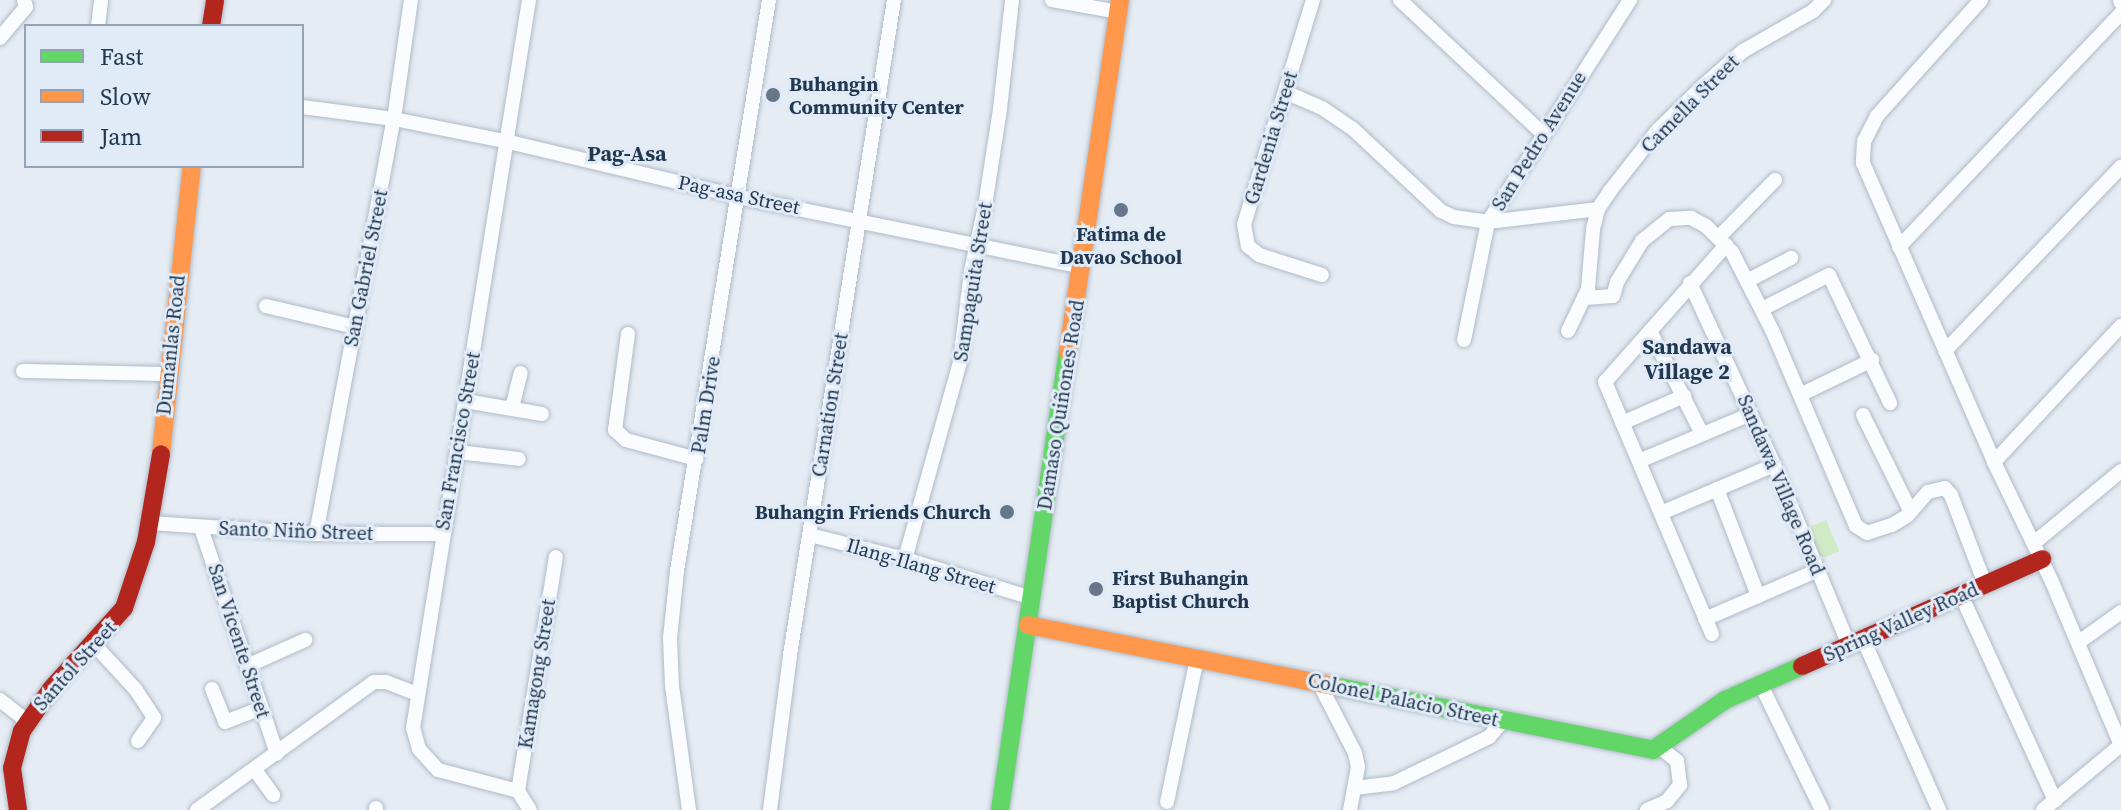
<!DOCTYPE html>
<html>
<head>
<meta charset="utf-8">
<style>
	body { margin:0 }
	#map { position:relative; width:2121px; height:810px; overflow:hidden; background:#e6ecf3; font-family:"Source Serif 4",serif }
	div>[style] { position:absolute }
	[style*='--x'] { left:calc(var(--x)*1px); top:calc(var(--y)*1px); width:calc(var(--w)*1px); rotate:calc(var(--a)*1deg) }
	.green>* { inset:0; background:#d1eac6; transform-origin:0 0 }
	.roads { filter:drop-shadow(0 0 2px #afbbc9) drop-shadow(0 0 2px #afbbc9) }
	.street>* { height:14px; margin:-7px; padding:0 7px; transform-origin:7px; border-radius:7px; background:#fbfcfd }
	.fast>* { height:18px; margin:-9px; padding:0 9px; transform-origin:9px; border-radius:9px; background:#63d668 }
	.slow>* { height:18px; margin:-9px; padding:0 9px; transform-origin:9px; border-radius:9px; background:#ff974d }
	.jam>* { height:18px; margin:-9px; padding:0 9px; transform-origin:9px; border-radius:9px; background:#b3261e }
	.dots>* { width:22px; height:22px; translate:-50% -50%; box-sizing:border-box; border:4px solid #e1ebf8; border-radius:50% }
	span { translate:-50% -50%; white-space:nowrap; text-align:center; line-height:1.15; -webkit-text-stroke:6px #e1ebf8; paint-order:stroke }
	.poi-label { font-size:20px; color:#223850; font-weight:700 }
	.left { translate:0 -50%; text-align:left }
	.right { translate:-100% -50%; text-align:right }
	.street-label { font-size:20px; color:#223850 }
	.neighbourhood-label { font-size:22px; color:#223850; font-weight:700 }
	.legend { position:absolute; left:24px; top:24px; width:280px; height:144px; box-sizing:border-box; background:#e1ebf8; border:2px solid #95a3b5; margin:0; padding:10px 14px; list-style:none; font-size:24px; color:#223850 }
	.legend li { display:flex; align-items:center; gap:16px; height:40px }
	.legend b { width:40px; border:2px solid #95a3b5 }
</style>
</head>
<body>
<div id="map">
	<div class="green">
		<i style="left:1826px;top:520px;width:34px;height:21px;rotate:67deg"></i>
	</div>
	<div class="roads">
		<div class="street">
			<i style="--x:529;--y:0;--w:737;--a:99.05"></i>
			<i style="--x:413;--y:728;--w:22;--a:74"></i>
			<i style="--x:419;--y:749;--w:28;--a:48"></i>
			<i style="--x:438;--y:770;--w:83;--a:14.7"></i>
			<i style="--x:518;--y:791;--w:22;--a:58"></i>
			<i style="--x:1052;--y:0;--w:67;--a:10.3"></i>
			<i style="--x:1313;--y:0;--w:234;--a:107.1"></i>
			<i style="--x:1244;--y:224;--w:22;--a:80"></i>
			<i style="--x:1248;--y:246;--w:14;--a:39"></i>
			<i style="--x:1259;--y:255;--w:66;--a:17.6"></i>
			<i style="--x:1400;--y:0;--w:195;--a:43.1"></i>
			<i style="--x:1981;--y:0;--w:156;--a:131.9"></i>
			<i style="--x:1877;--y:116;--w:28;--a:117"></i>
			<i style="--x:1864;--y:141;--w:22;--a:93"></i>
			<i style="--x:1863;--y:163;--w:326;--a:66.3"></i>
			<i style="--x:1994;--y:462;--w:133;--a:64.2"></i>
			<i style="--x:2052;--y:582;--w:177;--a:67.1"></i>
			<i style="--x:2120;--y:0;--w:3;--a:72"></i>
			<i style="--x:98;--y:26;--w:26;--a:-83"></i>
			<i style="--x:0;--y:38;--w:40;--a:-50"></i>
			<i style="--x:26;--y:7;--w:7;--a:-106"></i>
			<i style="--x:1285;--y:92;--w:40;--a:23.4"></i>
			<i style="--x:1322;--y:108;--w:37;--a:34"></i>
			<i style="--x:1353;--y:129;--w:120;--a:43"></i>
			<i style="--x:1441;--y:211;--w:14;--a:25"></i>
			<i style="--x:1454;--y:217;--w:34;--a:8"></i>
			<i style="--x:1488;--y:222;--w:111;--a:-6.7"></i>
			<i style="--x:302;--y:107;--w:93;--a:7.4"></i>
			<i style="--x:394;--y:119;--w:117;--a:11.3"></i>
			<i style="--x:509;--y:142;--w:236;--a:13.4"></i>
			<i style="--x:739;--y:197;--w:350;--a:11.5"></i>
			<i style="--x:1719;--y:237;--w:80;--a:-45.5"></i>
			<i style="--x:1899;--y:247;--w:323;--a:-46.5"></i>
			<i style="--x:1747;--y:281;--w:50;--a:-27.6"></i>
			<i style="--x:1690;--y:283;--w:200;--a:65.2"></i>
			<i style="--x:1774;--y:465;--w:195;--a:67.4"></i>
			<i style="--x:1584;--y:298;--w:29;--a:-4"></i>
			<i style="--x:1613;--y:296;--w:15;--a:-74"></i>
			<i style="--x:1617;--y:282;--w:48;--a:-58.6"></i>
			<i style="--x:1642;--y:241;--w:35;--a:-39"></i>
			<i style="--x:1669;--y:219;--w:22;--a:-3"></i>
			<i style="--x:1691;--y:218;--w:17;--a:28"></i>
			<i style="--x:1706;--y:226;--w:37;--a:45"></i>
			<i style="--x:1732;--y:252;--w:88;--a:62.9"></i>
			<i style="--x:1772;--y:330;--w:213;--a:66.8"></i>
			<i style="--x:1856;--y:526;--w:13;--a:32"></i>
			<i style="--x:1867;--y:533;--w:26;--a:-18"></i>
			<i style="--x:1892;--y:525;--w:17;--a:-31"></i>
			<i style="--x:1907;--y:516;--w:32;--a:-49"></i>
			<i style="--x:1928;--y:492;--w:17;--a:-13"></i>
			<i style="--x:1945;--y:488;--w:9;--a:49"></i>
			<i style="--x:1951;--y:495;--w:95;--a:69.1"></i>
			<i style="--x:266;--y:306;--w:91;--a:13.3"></i>
			<i style="--x:1762;--y:309;--w:75;--a:-26.9"></i>
			<i style="--x:1829;--y:275;--w:142;--a:64.5"></i>
			<i style="--x:1568;--y:331;--w:47;--a:-64.5"></i>
			<i style="--x:1588;--y:289;--w:60;--a:-85.2"></i>
			<i style="--x:1593;--y:229;--w:21;--a:-76"></i>
			<i style="--x:1598;--y:209;--w:22;--a:-56"></i>
			<i style="--x:1610;--y:191;--w:78;--a:-51.8"></i>
			<i style="--x:1658;--y:130;--w:64;--a:-44.4"></i>
			<i style="--x:1704;--y:85;--w:52;--a:-41.1"></i>
			<i style="--x:1743;--y:51;--w:81;--a:-29.7"></i>
			<i style="--x:1813;--y:11;--w:16;--a:-45"></i>
			<i style="--x:1650;--y:331;--w:115;--a:63.2"></i>
			<i style="--x:628;--y:334;--w:97;--a:97.7"></i>
			<i style="--x:615;--y:430;--w:15;--a:42"></i>
			<i style="--x:626;--y:440;--w:73;--a:15"></i>
			<i style="--x:1464;--y:340;--w:120;--a:-78.5"></i>
			<i style="--x:1488;--y:222;--w:264;--a:-57.4"></i>
			<i style="--x:1945;--y:351;--w:255;--a:-46.3"></i>
			<i style="--x:23;--y:371;--w:145;--a:1.2"></i>
			<i style="--x:1802;--y:394;--w:78;--a:-25.9"></i>
			<i style="--x:465;--y:401;--w:78;--a:9.6"></i>
			<i style="--x:512;--y:408;--w:36;--a:-76"></i>
			<i style="--x:1863;--y:415;--w:108;--a:63.7"></i>
			<i style="--x:1622;--y:423;--w:68;--a:-23.5"></i>
			<i style="--x:457;--y:452;--w:62;--a:6.4"></i>
			<i style="--x:1639;--y:461;--w:121;--a:-22.8"></i>
			<i style="--x:1994;--y:462;--w:186;--a:-47"></i>
			<i style="--x:1717;--y:489;--w:115;--a:69"></i>
			<i style="--x:1661;--y:513;--w:123;--a:-23"></i>
			<i style="--x:150;--y:523;--w:166;--a:3.8"></i>
			<i style="--x:316;--y:534;--w:127;--a:0"></i>
			<i style="--x:201;--y:528;--w:238;--a:71.4"></i>
			<i style="--x:316;--y:534;--w:422;--a:-79.4"></i>
			<i style="--x:394;--y:119;--w:120;--a:-81.9"></i>
			<i style="--x:810;--y:535;--w:98;--a:14.2"></i>
			<i style="--x:905;--y:559;--w:133;--a:17.1"></i>
			<i style="--x:2034;--y:543;--w:113;--a:-39.6"></i>
			<i style="--x:905;--y:559;--w:205;--a:-74.4"></i>
			<i style="--x:960;--y:362;--w:92;--a:-83.1"></i>
			<i style="--x:971;--y:271;--w:66;--a:-77.8"></i>
			<i style="--x:985;--y:206;--w:98;--a:-81.2"></i>
			<i style="--x:1000;--y:109;--w:110;--a:-83.7"></i>
			<i style="--x:1961;--y:595;--w:226;--a:65.4"></i>
			<i style="--x:1705;--y:619;--w:123;--a:-23.4"></i>
			<i style="--x:1712;--y:634;--w:274;--a:-113"></i>
			<i style="--x:1605;--y:382;--w:183;--a:-48.5"></i>
			<i style="--x:1863;--y:639;--w:187;--a:66"></i>
			<i style="--x:2079;--y:642;--w:52;--a:-35.5"></i>
			<i style="--x:93;--y:643;--w:64;--a:47.5"></i>
			<i style="--x:136;--y:690;--w:33;--a:57"></i>
			<i style="--x:154;--y:718;--w:28;--a:125"></i>
			<i style="--x:247;--y:666;--w:64;--a:-24.1"></i>
			<i style="--x:1319;--y:683;--w:79;--a:62.8"></i>
			<i style="--x:1355;--y:753;--w:14;--a:78"></i>
			<i style="--x:1358;--y:767;--w:44;--a:100.5"></i>
			<i style="--x:1761;--y:685;--w:139;--a:64"></i>
			<i style="--x:212;--y:689;--w:35;--a:68"></i>
			<i style="--x:225;--y:722;--w:39;--a:-21"></i>
			<i style="--x:0;--y:700;--w:34;--a:38"></i>
			<i style="--x:255;--y:770;--w:31;--a:54"></i>
			<i style="--x:1355;--y:788;--w:39;--a:-7"></i>
			<i style="--x:1394;--y:783;--w:106;--a:-25.8"></i>
			<i style="--x:1489;--y:737;--w:21;--a:-49"></i>
			<i style="--x:518;--y:791;--w:237;--a:-80.8"></i>
			<i style="--x:1167;--y:802;--w:147;--a:-78.2"></i>
			<i style="--x:376;--y:808;--w:2;--a:90"></i>
			<i style="--x:197;--y:810;--w:218;--a:-35.9"></i>
			<i style="--x:374;--y:682;--w:12;--a:0"></i>
			<i style="--x:386;--y:682;--w:33;--a:21"></i>
			<i style="--x:689;--y:810;--w:125;--a:-97.8"></i>
			<i style="--x:672;--y:686;--w:48;--a:-92.4"></i>
			<i style="--x:670;--y:638;--w:67;--a:-84"></i>
			<i style="--x:677;--y:571;--w:578;--a:-80.85"></i>
			<i style="--x:770;--y:810;--w:156;--a:-82.6"></i>
			<i style="--x:790;--y:655;--w:663;--a:-80.98"></i>
			<i style="--x:1647;--y:810;--w:22;--a:-24"></i>
			<i style="--x:1667;--y:801;--w:21;--a:-51"></i>
			<i style="--x:1680;--y:785;--w:24;--a:-97"></i>
			<i style="--x:1677;--y:761;--w:22;--a:-141"></i>
			<i style="--x:2043;--y:810;--w:102;--a:-39.8"></i>
		</div>
		<div class="fast">
			<i style="--x:1334;--y:686;--w:325;--a:11.3"></i>
			<i style="--x:1653;--y:750;--w:88;--a:-34.8"></i>
			<i style="--x:1725;--y:700;--w:84;--a:-23.8"></i>
			<i style="--x:1000;--y:810;--w:463;--a:-81.6"></i>
		</div>
		<div class="slow">
			<i style="--x:1068;--y:352;--w:356;--a:-81.6"></i>
			<i style="--x:161;--y:454;--w:290;--a:-83.9"></i>
			<i style="--x:1028;--y:625;--w:312;--a:11.3"></i>
		</div>
		<div class="jam">
			<i style="--x:211;--y:26;--w:26;--a:-81"></i>
			<i style="--x:1802;--y:666;--w:263;--a:-24"></i>
			<i style="--x:18;--y:810;--w:42;--a:-98.1"></i>
			<i style="--x:12;--y:768;--w:38;--a:-75"></i>
			<i style="--x:22;--y:731;--w:51;--a:-55.4"></i>
			<i style="--x:51;--y:689;--w:109;--a:-48"></i>
			<i style="--x:124;--y:608;--w:70;--a:-71.6"></i>
			<i style="--x:146;--y:542;--w:89;--a:-80.3"></i>
		</div>
	</div>
	<div class="dots">
		<i style="left:773px;top:95px;background:#677789"></i>
		<i style="left:1121px;top:210px;background:#677789"></i>
		<i style="left:1007px;top:512px;background:#677789"></i>
		<i style="left:1096px;top:589px;background:#677789"></i>
	</div>
	<div class="poi-label">
		<span class="left" style="left:789px;top:96px">Buhangin<br>Community Center</span>
		<span style="left:1121px;top:246px">Fatima de<br>Davao School</span>
		<span class="right" style="left:991px;top:512px">Buhangin Friends Church</span>
		<span class="left" style="left:1112px;top:590px">First Buhangin<br>Baptist Church</span>
	</div>
	<div class="street-label">
		<span style="left:1690px;top:104px;rotate:-45deg">Camella Street</span>
		<span style="left:1271px;top:138px;rotate:-73deg">Gardenia Street</span>
		<span style="left:1539px;top:141px;rotate:-58deg">San Pedro Avenue</span>
		<span style="left:739px;top:195px;rotate:12deg">Pag-asa Street</span>
		<span style="left:366px;top:268px;rotate:-79deg">San Gabriel Street</span>
		<span style="left:973px;top:282px;rotate:-81deg">Sampaguita Street</span>
		<span style="left:171px;top:345px;rotate:-84deg">Dumanlas Road</span>
		<span style="left:706px;top:405px;rotate:-81deg">Palm Drive</span>
		<span style="left:830px;top:405px;rotate:-81deg">Carnation Street</span>
		<span style="left:1061px;top:405px;rotate:-81deg">Damaso Quiñones Road</span>
		<span style="left:458px;top:441px;rotate:-80deg">San Francisco Street</span>
		<span style="left:1781px;top:485px;rotate:67deg">Sandawa Village Road</span>
		<span style="left:296px;top:531px;rotate:2deg">Santo Niño Street</span>
		<span style="left:921px;top:566px;rotate:16deg">Ilang-Ilang Street</span>
		<span style="left:1901px;top:622px;rotate:-24deg">Spring Valley Road</span>
		<span style="left:239px;top:641px;rotate:72deg">San Vicente Street</span>
		<span style="left:75px;top:666px;rotate:-48deg">Santol Street</span>
		<span style="left:537px;top:674px;rotate:-81deg">Kamagong Street</span>
		<span style="left:1403px;top:700px;rotate:12deg">Colonel Palacio Street</span>
	</div>
	<div class="neighbourhood-label">
		<span style="left:627px;top:154px">Pag-Asa</span>
		<span style="left:1687px;top:359px">Sandawa<br>Village 2</span>
	</div>
	<ul class="legend">
	<li><b style="height:10px;background:#63d668"></b>Fast</li>
	<li><b style="height:10px;background:#ff974d"></b>Slow</li>
	<li><b style="height:10px;background:#b3261e"></b>Jam</li>
	</ul>
</div>
</body>
</html>
